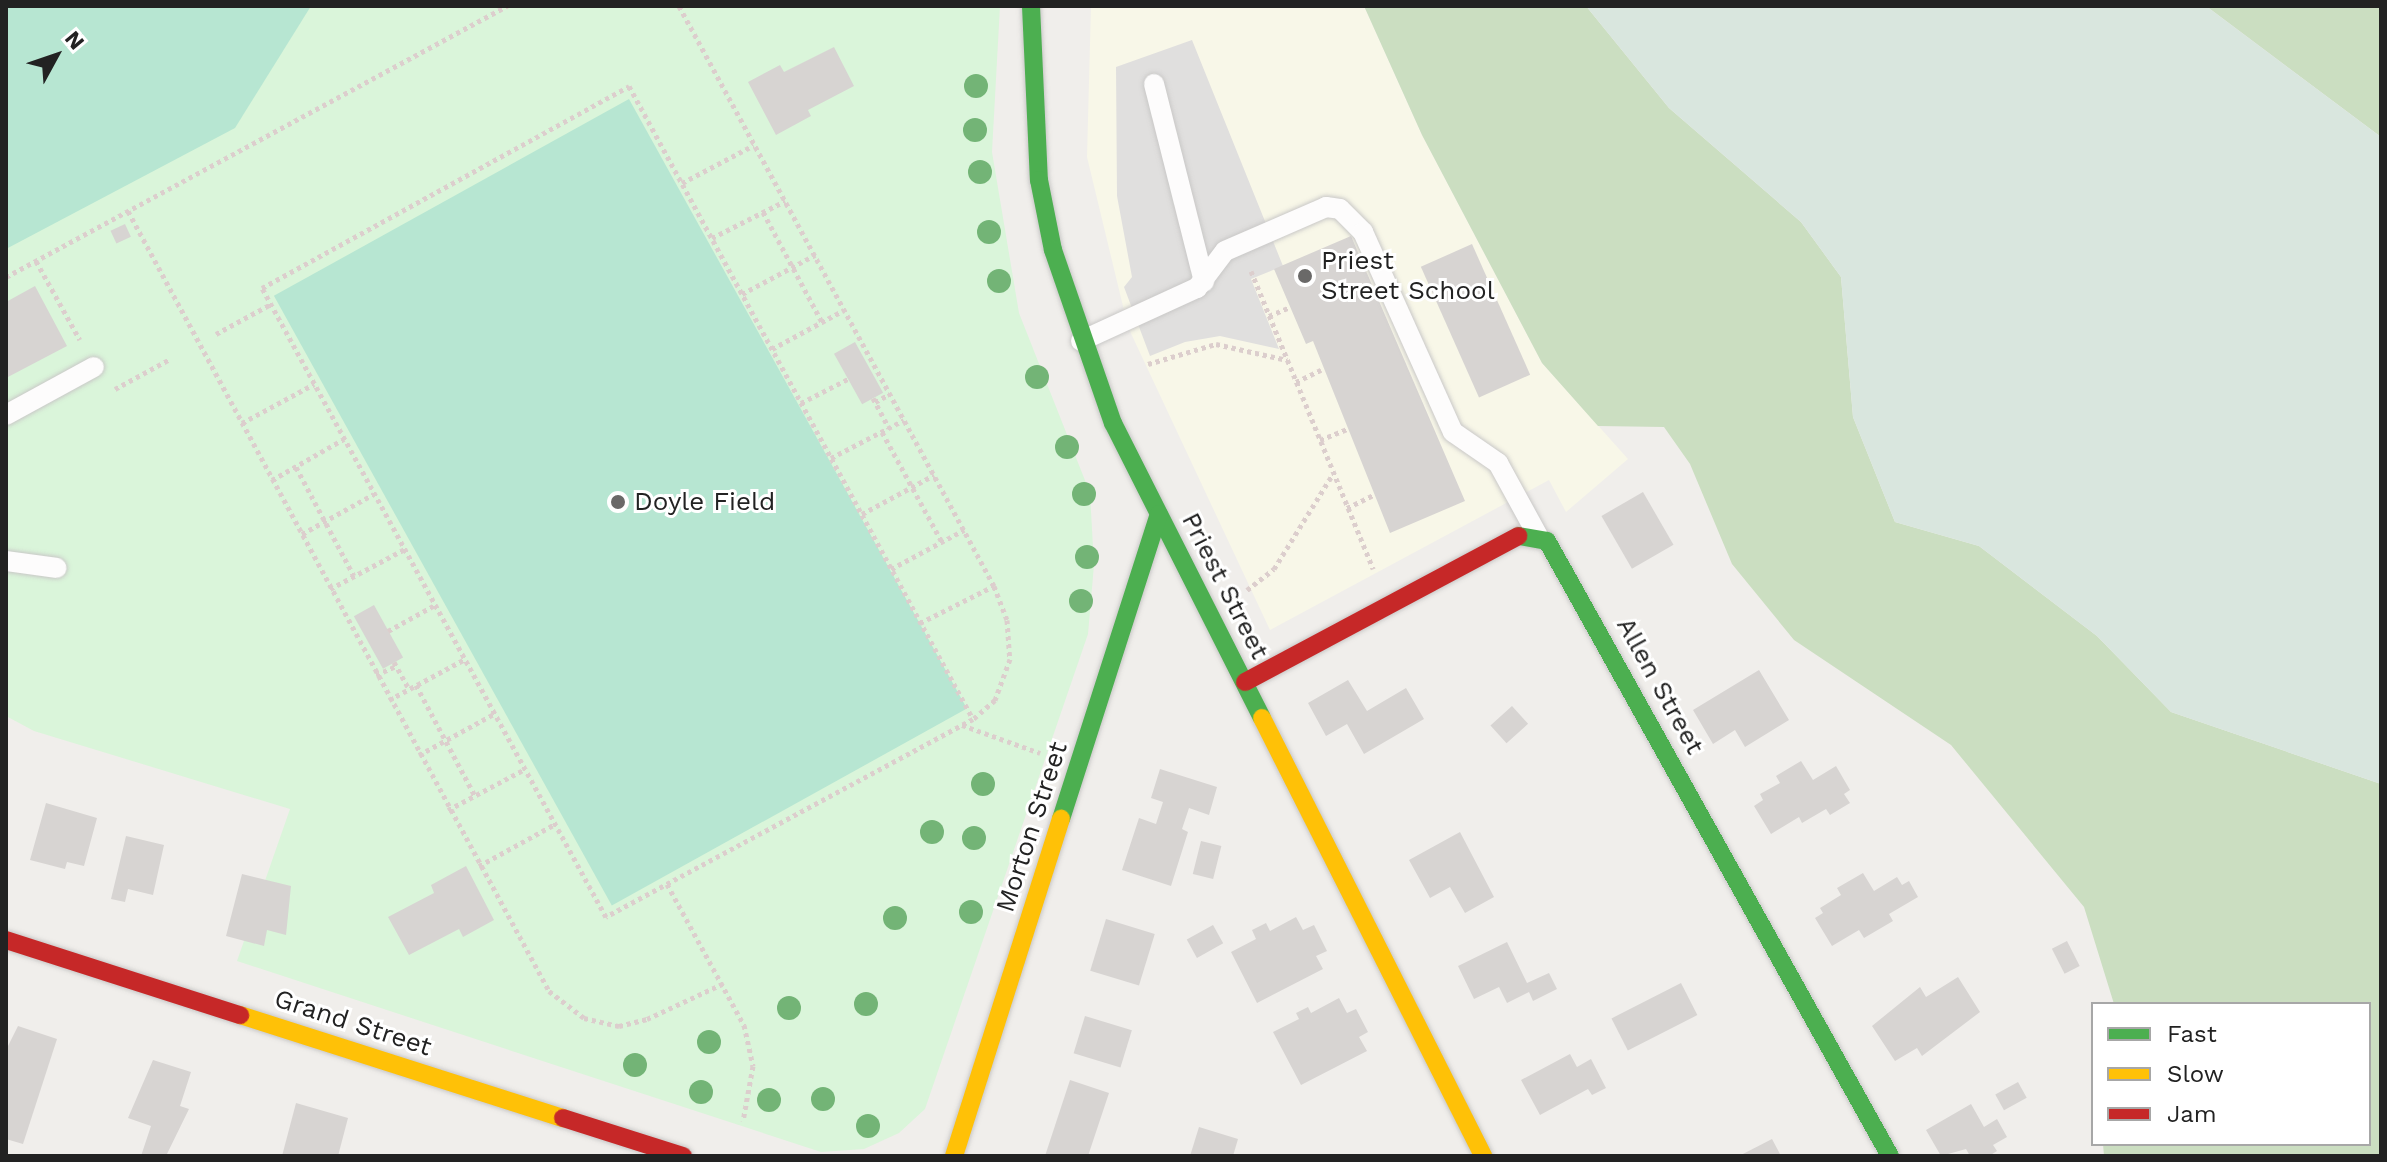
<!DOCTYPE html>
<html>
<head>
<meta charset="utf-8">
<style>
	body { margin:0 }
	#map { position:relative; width:2387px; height:1162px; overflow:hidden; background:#f0eeeb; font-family:"Work Sans",sans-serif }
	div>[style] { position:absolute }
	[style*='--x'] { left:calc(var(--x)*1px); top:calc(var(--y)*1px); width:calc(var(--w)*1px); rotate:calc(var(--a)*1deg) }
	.education>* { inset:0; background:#f8f7e8 }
	.forest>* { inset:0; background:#cbdec1 }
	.wetland>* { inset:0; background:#d9e6de }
	.park>* { inset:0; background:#daf5da }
	.pitch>* { inset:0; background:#b7e6d2; transform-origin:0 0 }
	.parking>* { inset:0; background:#e0dfde }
	.building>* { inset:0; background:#d7d4d2; transform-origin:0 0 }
	.path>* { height:5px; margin-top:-2.5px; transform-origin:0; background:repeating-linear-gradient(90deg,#dccecd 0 4px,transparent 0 8px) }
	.roads { filter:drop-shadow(0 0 2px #c9c8c7) drop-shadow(0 0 2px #c9c8c7) }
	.lane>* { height:20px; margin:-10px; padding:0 10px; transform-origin:10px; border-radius:10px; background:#fdfcfc }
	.fast>* { height:18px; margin:-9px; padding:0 9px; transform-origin:9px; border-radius:9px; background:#4caf50 }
	.slow>* { height:18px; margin:-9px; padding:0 9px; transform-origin:9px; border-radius:9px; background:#ffc107 }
	.jam>* { height:18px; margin:-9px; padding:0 9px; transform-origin:9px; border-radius:9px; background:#c62828 }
	.trees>* { width:24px; height:24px; margin:-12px; border-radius:50%; background:#73b476 }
	.dots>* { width:22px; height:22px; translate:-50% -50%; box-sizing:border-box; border:4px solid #fff; border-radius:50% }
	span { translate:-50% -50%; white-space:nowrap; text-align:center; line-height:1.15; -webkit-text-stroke:6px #fff; paint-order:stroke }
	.poi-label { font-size:26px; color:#222 }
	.left { translate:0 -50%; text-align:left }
	.street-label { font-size:26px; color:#222 }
	.frame { position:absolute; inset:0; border:8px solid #222; pointer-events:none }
	.legend { position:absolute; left:2091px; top:1002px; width:280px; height:144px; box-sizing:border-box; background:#fff; border:2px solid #a7a7a7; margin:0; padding:10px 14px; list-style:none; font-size:24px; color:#222 }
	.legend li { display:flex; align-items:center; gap:16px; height:40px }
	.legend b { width:40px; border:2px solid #a7a7a7 }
	.north { position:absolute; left:16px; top:16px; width:80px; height:80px; -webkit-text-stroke:6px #fff; paint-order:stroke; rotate:50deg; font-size:22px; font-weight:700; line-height:32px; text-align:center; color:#222 }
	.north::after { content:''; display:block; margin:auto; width:28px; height:36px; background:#222; clip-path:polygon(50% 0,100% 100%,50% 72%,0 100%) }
</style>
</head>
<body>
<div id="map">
	<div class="education">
		<i style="clip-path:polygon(1091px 6px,1364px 6px,1422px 135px,1542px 363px,1628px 459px,1566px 512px,1549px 480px,1270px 630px,1128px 327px,1087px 157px)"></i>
	</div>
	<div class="forest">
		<i style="clip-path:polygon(1364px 6px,1586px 6px,1669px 108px,1801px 222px,1841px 277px,1853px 417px,1895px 522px,1979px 546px,2097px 636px,2171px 712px,2381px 784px,2381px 1156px,2104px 1156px,2103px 1144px,2369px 1144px,2369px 1004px,2114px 1004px,2084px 907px,1951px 745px,1794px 640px,1732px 564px,1690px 464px,1664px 427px,1598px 426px,1542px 363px,1422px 135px)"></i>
		<i style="clip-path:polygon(2206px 6px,2381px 6px,2381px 137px)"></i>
	</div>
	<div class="wetland">
		<i style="clip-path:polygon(1586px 6px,2206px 6px,2381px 137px,2381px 784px,2171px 712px,2097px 636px,1979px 546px,1895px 522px,1853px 417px,1841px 277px,1801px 222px,1669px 108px)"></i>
	</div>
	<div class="park">
		<i style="clip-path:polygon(6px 6px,1000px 6px,992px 152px,1019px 313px,1090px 493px,1094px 565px,1088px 634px,925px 1109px,899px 1133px,864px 1149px,821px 1152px,237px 961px,290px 809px,34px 731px,6px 716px)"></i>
	</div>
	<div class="pitch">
		<i style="clip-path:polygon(6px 6px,311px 6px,235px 128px,6px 249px)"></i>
		<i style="left:629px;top:99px;width:697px;height:406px;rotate:61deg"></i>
	</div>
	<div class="parking">
		<i style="clip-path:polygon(1192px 40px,1283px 266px,1251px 279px,1279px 349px,1220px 336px,1185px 342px,1150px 356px,1124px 287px,1132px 277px,1117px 196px,1116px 67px)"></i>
	</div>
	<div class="building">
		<i style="clip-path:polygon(834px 47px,854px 86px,808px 110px,811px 116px,776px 135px,748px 82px,780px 65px,784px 72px)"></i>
		<i style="left:125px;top:224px;width:14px;height:16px;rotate:65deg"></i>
		<i style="clip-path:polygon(1351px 236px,1465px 501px,1390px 533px,1313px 341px,1306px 344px,1274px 269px)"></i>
		<i style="left:1472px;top:244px;width:143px;height:56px;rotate:66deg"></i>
		<i style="clip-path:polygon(35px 286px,67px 346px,6px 378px,6px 302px)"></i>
		<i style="left:855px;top:342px;width:58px;height:24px;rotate:61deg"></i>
		<i style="left:1643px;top:492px;width:61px;height:48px;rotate:60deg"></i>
		<i style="left:374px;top:605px;width:60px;height:23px;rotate:61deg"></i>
		<i style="clip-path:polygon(1759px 670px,1789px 720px,1745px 747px,1735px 730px,1713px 744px,1693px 710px)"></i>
		<i style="clip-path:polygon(1348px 680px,1367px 711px,1406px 688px,1424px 719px,1364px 754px,1347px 724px,1326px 736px,1308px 703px)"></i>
		<i style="left:1512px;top:706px;width:24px;height:29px;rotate:48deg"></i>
		<i style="clip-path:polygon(1801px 761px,1813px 780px,1836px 766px,1850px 790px,1844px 794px,1850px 803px,1830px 815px,1826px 809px,1802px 823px,1799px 817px,1771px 834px,1754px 806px,1763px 800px,1760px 794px,1780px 783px,1776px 776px)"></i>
		<i style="clip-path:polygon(1160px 769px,1217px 787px,1209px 815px,1189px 808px,1182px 829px,1188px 832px,1171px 886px,1122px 870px,1139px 818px,1156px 824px,1163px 802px,1151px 798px)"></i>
		<i style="clip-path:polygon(46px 803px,97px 818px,84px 866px,67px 862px,65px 869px,30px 860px)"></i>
		<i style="clip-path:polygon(1460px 832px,1494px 897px,1465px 913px,1450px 887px,1430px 898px,1409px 860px)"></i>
		<i style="clip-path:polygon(126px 836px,164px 845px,153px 895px,128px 889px,125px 902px,111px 899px)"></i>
		<i style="left:1201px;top:841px;width:21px;height:34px;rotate:14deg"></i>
		<i style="clip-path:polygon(466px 866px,494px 920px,463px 937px,459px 929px,409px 955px,388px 917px,434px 893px,431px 885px)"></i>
		<i style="clip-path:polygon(1863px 873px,1874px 891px,1897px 877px,1902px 885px,1909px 881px,1918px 897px,1889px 914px,1893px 921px,1864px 938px,1859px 930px,1832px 946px,1815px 918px,1823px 913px,1820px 908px,1841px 895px,1837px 888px)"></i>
		<i style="clip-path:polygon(242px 874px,291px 886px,286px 935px,267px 930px,264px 946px,226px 936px)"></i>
		<i style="clip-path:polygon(1296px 917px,1303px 930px,1314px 925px,1327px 951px,1316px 956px,1323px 969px,1257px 1003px,1231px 952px,1256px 939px,1252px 930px,1266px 923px,1270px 931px)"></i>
		<i style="left:1106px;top:919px;width:51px;height:54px;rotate:17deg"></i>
		<i style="left:1213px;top:925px;width:21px;height:30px;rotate:61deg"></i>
		<i style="left:2067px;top:941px;width:28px;height:17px;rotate:63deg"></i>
		<i style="clip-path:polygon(1507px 942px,1527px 983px,1549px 973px,1557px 989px,1533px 1001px,1529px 992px,1507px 1003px,1499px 987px,1474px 999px,1458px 966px)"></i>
		<i style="clip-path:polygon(1958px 977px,1980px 1012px,1922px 1056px,1917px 1048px,1895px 1061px,1872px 1026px,1920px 987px,1926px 997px)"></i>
		<i style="left:1681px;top:983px;width:36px;height:78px;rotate:63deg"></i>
		<i style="clip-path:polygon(1339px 998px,1347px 1013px,1356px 1009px,1368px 1032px,1359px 1037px,1367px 1051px,1301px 1085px,1273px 1032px,1299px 1019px,1296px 1013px,1308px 1007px,1311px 1013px)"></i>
		<i style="left:1085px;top:1016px;width:49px;height:39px;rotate:17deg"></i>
		<i style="clip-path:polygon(18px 1026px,57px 1039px,23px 1144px,6px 1139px,6px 1050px)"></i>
		<i style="clip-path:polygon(1570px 1054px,1577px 1067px,1591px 1059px,1606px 1088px,1592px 1095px,1588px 1089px,1540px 1115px,1521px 1080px)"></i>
		<i style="clip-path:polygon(153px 1060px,191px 1072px,180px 1106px,189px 1109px,166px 1156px,141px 1156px,151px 1126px,128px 1118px)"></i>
		<i style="clip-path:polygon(1070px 1080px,1109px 1093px,1088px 1156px,1045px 1156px)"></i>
		<i style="left:2018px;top:1082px;width:18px;height:26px;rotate:61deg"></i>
		<i style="clip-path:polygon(296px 1103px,348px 1118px,338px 1156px,282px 1156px)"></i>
		<i style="clip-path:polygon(1971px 1104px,1984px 1127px,1997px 1119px,2007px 1137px,1993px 1145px,1997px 1151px,1989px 1156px,1970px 1156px,1966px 1149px,1941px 1156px,1926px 1130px)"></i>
		<i style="clip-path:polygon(1199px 1127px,1238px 1139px,1233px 1156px,1190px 1156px)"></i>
		<i style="clip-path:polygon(1772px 1139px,1781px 1156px,1739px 1156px)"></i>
	</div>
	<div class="path">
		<i style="--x:679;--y:6;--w:660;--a:61.49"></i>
		<i style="--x:994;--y:586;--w:36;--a:69"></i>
		<i style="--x:1007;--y:620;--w:39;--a:86"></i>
		<i style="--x:1010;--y:659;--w:44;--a:110.1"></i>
		<i style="--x:995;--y:700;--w:29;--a:139"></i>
		<i style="--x:629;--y:86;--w:720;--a:61.48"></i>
		<i style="--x:973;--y:719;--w:417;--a:151.7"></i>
		<i style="--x:606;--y:917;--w:717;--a:-118.67"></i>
		<i style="--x:262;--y:288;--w:419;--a:-28.8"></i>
		<i style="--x:682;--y:183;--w:81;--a:-27.8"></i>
		<i style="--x:128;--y:211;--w:886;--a:61.64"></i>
		<i style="--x:549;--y:991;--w:44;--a:37.6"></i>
		<i style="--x:584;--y:1018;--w:36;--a:13"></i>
		<i style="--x:619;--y:1026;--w:29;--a:-14"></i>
		<i style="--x:647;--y:1019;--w:83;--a:-25"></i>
		<i style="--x:763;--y:212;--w:125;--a:61.8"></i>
		<i style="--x:712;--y:238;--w:82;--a:-26.9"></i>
		<i style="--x:36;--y:261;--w:90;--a:60.9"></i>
		<i style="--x:1251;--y:271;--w:322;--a:67.7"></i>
		<i style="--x:6;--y:277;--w:570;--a:-28.41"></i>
		<i style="--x:742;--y:294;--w:83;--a:-28.1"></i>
		<i style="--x:1269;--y:316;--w:23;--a:-23"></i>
		<i style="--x:216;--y:334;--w:63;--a:-28.6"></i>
		<i style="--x:772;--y:349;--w:82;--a:-28.4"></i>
		<i style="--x:1148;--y:364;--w:71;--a:-16.4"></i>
		<i style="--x:1216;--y:344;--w:73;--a:12.7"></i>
		<i style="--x:1296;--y:382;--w:28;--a:-26"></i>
		<i style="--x:115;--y:389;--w:63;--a:-28.6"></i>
		<i style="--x:873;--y:398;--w:34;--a:62"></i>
		<i style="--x:875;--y:402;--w:17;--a:-28"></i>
		<i style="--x:801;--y:403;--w:53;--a:-27.1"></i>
		<i style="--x:242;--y:423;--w:82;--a:-28.4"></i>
		<i style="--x:882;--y:432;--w:125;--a:61.4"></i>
		<i style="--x:1320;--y:440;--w:29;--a:-22"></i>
		<i style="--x:831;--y:458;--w:82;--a:-27.5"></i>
		<i style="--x:296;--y:467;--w:123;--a:62"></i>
		<i style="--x:272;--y:480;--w:83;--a:-29.7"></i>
		<i style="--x:1347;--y:508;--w:30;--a:-26"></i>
		<i style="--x:862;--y:514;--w:82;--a:-28.4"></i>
		<i style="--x:302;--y:534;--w:82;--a:-29.1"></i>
		<i style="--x:891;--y:569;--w:83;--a:-28.1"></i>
		<i style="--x:330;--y:589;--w:85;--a:-28.1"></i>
		<i style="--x:1247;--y:590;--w:34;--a:-38"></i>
		<i style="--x:1274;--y:569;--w:112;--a:-58.2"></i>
		<i style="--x:920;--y:623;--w:83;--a:-26.6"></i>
		<i style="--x:388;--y:631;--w:54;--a:-29"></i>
		<i style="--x:394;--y:662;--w:31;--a:61"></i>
		<i style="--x:376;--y:675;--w:22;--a:-24"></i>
		<i style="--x:416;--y:685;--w:126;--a:62"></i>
		<i style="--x:389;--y:700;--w:86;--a:-28.3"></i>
		<i style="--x:962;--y:725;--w:83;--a:19.7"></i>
		<i style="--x:419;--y:755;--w:85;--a:-28.7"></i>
		<i style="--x:448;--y:810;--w:87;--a:-28"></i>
		<i style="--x:479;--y:866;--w:87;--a:-28.9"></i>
		<i style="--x:667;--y:884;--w:161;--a:61.4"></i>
		<i style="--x:744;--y:1025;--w:42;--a:77.6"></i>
		<i style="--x:753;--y:1066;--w:56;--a:100.3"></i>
	</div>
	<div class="roads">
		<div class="lane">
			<i style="--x:1154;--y:84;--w:204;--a:75.8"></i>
			<i style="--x:1081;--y:341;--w:128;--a:-24.6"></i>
			<i style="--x:1197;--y:288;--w:46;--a:-52.9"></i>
			<i style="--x:1225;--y:251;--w:110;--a:-23.5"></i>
			<i style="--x:1326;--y:207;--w:14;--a:8"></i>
			<i style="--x:1340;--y:209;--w:33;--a:45"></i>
			<i style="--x:1363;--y:232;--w:219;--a:65.8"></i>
			<i style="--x:1453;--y:432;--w:55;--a:34.6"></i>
			<i style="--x:1498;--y:463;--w:83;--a:61.3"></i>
			<i style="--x:6;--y:415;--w:100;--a:-28.6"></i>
			<i style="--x:6;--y:561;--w:51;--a:7.8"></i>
		</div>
		<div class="fast">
			<i style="--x:1031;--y:6;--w:174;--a:87.4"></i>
			<i style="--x:1039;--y:180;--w:71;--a:78.7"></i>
			<i style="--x:1053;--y:250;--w:183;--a:70.9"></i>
			<i style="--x:1113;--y:423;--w:330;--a:63.2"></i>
			<i style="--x:1519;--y:536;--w:28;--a:10"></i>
			<i style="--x:1547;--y:541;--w:704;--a:60.85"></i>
			<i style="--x:1061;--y:819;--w:320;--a:-72.2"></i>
		</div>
		<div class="slow">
			<i style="--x:1262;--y:718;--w:491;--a:63.2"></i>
			<i style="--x:240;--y:1015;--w:339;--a:17.7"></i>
			<i style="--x:954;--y:1156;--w:354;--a:-72.4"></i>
		</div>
		<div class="jam">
			<i style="--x:1245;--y:682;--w:310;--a:-28.1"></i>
			<i style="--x:6;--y:940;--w:246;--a:17.8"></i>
			<i style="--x:563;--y:1118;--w:126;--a:17.6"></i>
		</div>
	</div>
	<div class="trees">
		<i style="left:976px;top:86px"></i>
		<i style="left:975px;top:130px"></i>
		<i style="left:980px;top:172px"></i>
		<i style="left:989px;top:232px"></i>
		<i style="left:999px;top:281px"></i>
		<i style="left:1037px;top:377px"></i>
		<i style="left:1067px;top:447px"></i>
		<i style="left:1084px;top:494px"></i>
		<i style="left:1087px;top:557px"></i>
		<i style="left:1081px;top:601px"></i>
		<i style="left:983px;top:784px"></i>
		<i style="left:932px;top:832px"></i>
		<i style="left:974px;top:838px"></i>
		<i style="left:971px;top:912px"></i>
		<i style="left:895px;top:918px"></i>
		<i style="left:866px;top:1004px"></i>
		<i style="left:789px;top:1008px"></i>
		<i style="left:709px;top:1042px"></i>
		<i style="left:635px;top:1065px"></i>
		<i style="left:701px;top:1092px"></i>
		<i style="left:823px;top:1099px"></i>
		<i style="left:769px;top:1100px"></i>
		<i style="left:868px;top:1126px"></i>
	</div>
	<div class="dots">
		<i style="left:1305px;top:276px;background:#6a6968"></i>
		<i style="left:618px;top:502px;background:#6a6968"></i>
	</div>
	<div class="poi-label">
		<span class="left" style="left:1321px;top:276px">Priest<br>Street School</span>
		<span class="left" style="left:634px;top:502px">Doyle Field</span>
	</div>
	<div class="street-label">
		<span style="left:1225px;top:586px;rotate:63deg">Priest Street</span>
		<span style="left:1660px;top:686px;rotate:61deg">Allen Street</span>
		<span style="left:1032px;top:827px;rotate:-72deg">Morton Street</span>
		<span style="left:353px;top:1023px;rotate:18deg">Grand Street</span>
	</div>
	<div class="frame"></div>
	<ul class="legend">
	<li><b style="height:10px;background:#4caf50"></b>Fast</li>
	<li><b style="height:10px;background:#ffc107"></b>Slow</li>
	<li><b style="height:10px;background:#c62828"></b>Jam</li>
	</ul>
	<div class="north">N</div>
</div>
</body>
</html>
